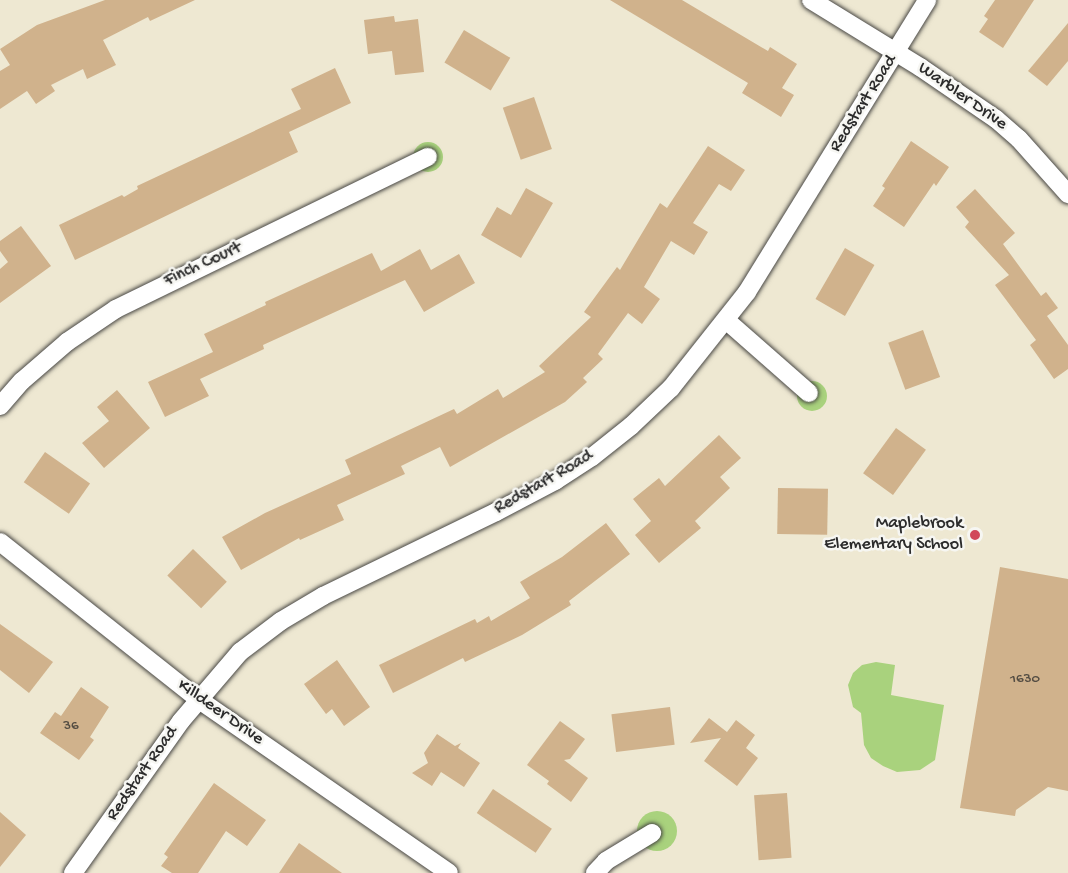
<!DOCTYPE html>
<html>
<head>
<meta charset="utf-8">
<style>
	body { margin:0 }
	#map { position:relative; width:1068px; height:873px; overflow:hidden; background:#eee8d2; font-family:"Gochi Hand",sans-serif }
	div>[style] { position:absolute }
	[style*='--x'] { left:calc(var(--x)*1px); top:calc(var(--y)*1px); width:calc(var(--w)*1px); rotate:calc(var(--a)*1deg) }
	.green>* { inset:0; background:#a9d27d }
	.round { border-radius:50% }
	.building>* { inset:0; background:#d0b28c; transform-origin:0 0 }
	.roads { filter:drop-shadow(0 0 2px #484744) drop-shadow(0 0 2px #484744) }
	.minor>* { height:18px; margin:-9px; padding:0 9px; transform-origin:9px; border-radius:9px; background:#fff }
	.dots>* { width:16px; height:16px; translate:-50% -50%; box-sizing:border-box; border:3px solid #f6f6f2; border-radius:50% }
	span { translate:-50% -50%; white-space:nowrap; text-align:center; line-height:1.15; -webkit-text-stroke:5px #f6f6f2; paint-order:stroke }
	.number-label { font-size:15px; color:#544d43 }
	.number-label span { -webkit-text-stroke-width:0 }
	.street-label { font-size:18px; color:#2b2b2b }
	.poi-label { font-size:18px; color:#2b2b2b }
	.right { translate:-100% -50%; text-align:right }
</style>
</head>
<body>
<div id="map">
	<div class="green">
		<i class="round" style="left:413px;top:142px;width:30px;height:30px"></i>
		<i class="round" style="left:797px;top:381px;width:30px;height:30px"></i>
		<i style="clip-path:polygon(876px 662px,895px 665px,891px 695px,944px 705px,935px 760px,920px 770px,897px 772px,883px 766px,871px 758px,864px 745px,861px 713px,853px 707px,848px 685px,853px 673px,862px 665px)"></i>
		<i class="round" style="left:637px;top:811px;width:40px;height:40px"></i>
	</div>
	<div class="building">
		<i style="clip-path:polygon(105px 0,195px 0,150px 21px,148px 17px,103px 40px,116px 65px,87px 79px,83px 69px,51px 85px,55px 91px,36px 104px,27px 91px,0 109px,0 71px,10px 65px,0 49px,37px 25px)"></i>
		<i style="clip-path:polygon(610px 0,682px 0,768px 51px,770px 47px,797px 64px,782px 88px,794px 95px,781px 117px,742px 93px,748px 83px)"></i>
		<i style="clip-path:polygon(995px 0,1034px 0,1003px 48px,979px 32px,988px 19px,984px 16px)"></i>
		<i style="clip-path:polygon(394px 16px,395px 22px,418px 19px,424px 72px,395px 75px,392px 51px,368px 54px,364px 20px)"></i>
		<i style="clip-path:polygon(1068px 23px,1068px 61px,1047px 86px,1028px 71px)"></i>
		<i style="left:464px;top:30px;width:54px;height:38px;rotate:31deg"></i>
		<i style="clip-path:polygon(335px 68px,351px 103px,289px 132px,298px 152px,75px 260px,59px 225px,122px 195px,124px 197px,138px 189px,137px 186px,301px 109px,291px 89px)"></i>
		<i style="left:534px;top:97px;width:55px;height:33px;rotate:71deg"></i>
		<i style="clip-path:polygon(911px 141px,949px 167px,936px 186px,934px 183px,904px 227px,873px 206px,885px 188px,882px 186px)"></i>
		<i style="clip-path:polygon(708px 146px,745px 170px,731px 191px,719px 184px,693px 223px,708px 232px,694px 255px,671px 241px,644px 287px,660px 299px,642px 324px,628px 313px,598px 354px,603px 359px,583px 378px,587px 382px,565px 402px,450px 467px,440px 447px,401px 466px,405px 474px,337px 505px,344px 520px,300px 540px,299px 538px,241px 570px,222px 537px,265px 513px,351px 474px,345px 460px,454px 409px,457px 414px,498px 389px,503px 398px,545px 372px,539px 366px,591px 317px,584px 312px,617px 267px,620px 270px,660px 203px,667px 208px)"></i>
		<i style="clip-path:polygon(526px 188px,553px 203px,521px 258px,481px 235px,497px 207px,511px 215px)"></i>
		<i style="clip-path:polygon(975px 189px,1015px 233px,1003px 244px,1041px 296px,1046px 292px,1058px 308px,1047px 316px,1068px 345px,1068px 369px,1054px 379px,1030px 345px,1036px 340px,995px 285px,1009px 275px,965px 227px,969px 222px,956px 207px)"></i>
		<i style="clip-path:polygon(21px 226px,51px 266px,0 303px,0 269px,8px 262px,0 251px,0 241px)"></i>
		<i style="left:845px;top:248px;width:34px;height:59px;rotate:30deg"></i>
		<i style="clip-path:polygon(420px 249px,431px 270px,459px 254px,475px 283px,424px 312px,405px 280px,263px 345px,264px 349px,200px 379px,209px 396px,165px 417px,148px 382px,213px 352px,204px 334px,266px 305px,265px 302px,372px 253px,381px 271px)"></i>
		<i style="left:923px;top:330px;width:50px;height:37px;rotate:70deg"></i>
		<i style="clip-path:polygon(117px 390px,150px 428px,104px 468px,82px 443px,109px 421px,97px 407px)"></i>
		<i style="left:896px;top:428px;width:37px;height:56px;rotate:36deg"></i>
		<i style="clip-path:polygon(719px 435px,741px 458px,720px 477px,730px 488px,695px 521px,701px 528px,659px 563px,635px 535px,651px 521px,633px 499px,659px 478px,665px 486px)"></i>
		<i style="left:45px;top:452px;width:55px;height:37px;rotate:35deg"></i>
		<i style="left:778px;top:488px;width:50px;height:46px;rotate:1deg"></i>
		<i style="clip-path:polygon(606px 523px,630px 554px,569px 601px,571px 605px,522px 635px,465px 662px,463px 658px,393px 693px,379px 665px,475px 619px,477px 623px,489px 616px,491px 621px,530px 598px,520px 582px,562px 557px)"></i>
		<i style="left:193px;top:549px;width:47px;height:37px;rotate:44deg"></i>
		<i style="clip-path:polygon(1000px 567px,1068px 579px,1068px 791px,1048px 787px,1016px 810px,1015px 816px,960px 808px)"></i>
		<i style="clip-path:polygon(0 624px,53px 662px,29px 693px,0 670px)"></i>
		<i style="clip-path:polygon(337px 660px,370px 707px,344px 726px,332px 709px,326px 714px,304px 684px)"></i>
		<i style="clip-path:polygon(81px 687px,109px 707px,90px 737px,94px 740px,79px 760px,40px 733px,55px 712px,61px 716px)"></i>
		<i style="left:670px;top:707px;width:38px;height:59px;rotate:83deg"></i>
		<i style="clip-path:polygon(709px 718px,727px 732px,736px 720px,755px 735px,746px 748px,758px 758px,737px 786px,704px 761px,721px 738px,690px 743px)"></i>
		<i style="clip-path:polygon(560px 721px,585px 739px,570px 759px,564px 760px,588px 778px,571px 802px,547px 784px,549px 781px,527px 765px)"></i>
		<i style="clip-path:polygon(437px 734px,455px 746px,461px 743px,458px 748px,480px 763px,464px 787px,441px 772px,432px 786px,412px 773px,428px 763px,424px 753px)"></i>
		<i style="clip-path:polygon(214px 783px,266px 820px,247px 846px,226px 831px,198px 873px,172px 873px,161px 866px,168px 857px,164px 854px)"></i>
		<i style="left:493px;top:789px;width:71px;height:29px;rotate:34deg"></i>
		<i style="left:787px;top:793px;width:65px;height:33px;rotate:86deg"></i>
		<i style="clip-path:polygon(0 812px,26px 835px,0 867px)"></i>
		<i style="clip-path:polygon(299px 843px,342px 873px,279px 873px)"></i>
	</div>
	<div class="roads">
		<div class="minor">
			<i style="--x:811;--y:0;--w:128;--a:31.6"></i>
			<i style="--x:920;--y:67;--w:92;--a:34.4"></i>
			<i style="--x:996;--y:119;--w:30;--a:41"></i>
			<i style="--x:1019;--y:139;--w:74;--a:48.3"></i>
			<i style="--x:727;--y:321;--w:109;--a:41.3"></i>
			<i style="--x:0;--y:406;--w:33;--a:-49"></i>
			<i style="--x:22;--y:381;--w:60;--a:-40.9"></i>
			<i style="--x:67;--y:342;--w:59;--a:-34"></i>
			<i style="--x:116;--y:309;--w:347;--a:-26"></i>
			<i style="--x:0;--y:542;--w:253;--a:38.4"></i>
			<i style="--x:198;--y:699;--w:305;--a:34.7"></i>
			<i style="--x:73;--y:873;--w:186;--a:-54.6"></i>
			<i style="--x:181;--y:721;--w:91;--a:-49.5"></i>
			<i style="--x:240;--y:652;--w:51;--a:-37.1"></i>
			<i style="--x:281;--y:621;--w:49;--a:-30.8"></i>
			<i style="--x:323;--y:596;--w:192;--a:-25.9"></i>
			<i style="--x:496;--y:512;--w:67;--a:-27.7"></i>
			<i style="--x:555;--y:481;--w:44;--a:-33"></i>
			<i style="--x:592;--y:457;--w:50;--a:-38.5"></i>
			<i style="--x:631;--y:426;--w:55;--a:-43.5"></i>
			<i style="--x:671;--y:388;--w:122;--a:-51.6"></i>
			<i style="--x:747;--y:292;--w:343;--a:-58.3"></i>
			<i style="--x:595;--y:873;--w:16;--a:-47"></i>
			<i style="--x:606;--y:861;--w:54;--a:-31.3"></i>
		</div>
	</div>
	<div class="dots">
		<i style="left:975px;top:535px;background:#d1495b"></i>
	</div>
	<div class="number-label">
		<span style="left:1025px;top:680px">1630</span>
		<span style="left:71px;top:727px">36</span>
	</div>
	<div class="street-label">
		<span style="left:962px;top:97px;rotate:35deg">Warbler Drive</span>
		<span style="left:864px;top:104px;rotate:-58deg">Redstart Road</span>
		<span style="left:203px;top:265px;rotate:-25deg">Finch Court</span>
		<span style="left:544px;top:483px;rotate:-30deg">Redstart Road</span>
		<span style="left:220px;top:713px;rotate:35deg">Killdeer Drive</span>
		<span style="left:143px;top:774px;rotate:-55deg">Redstart Road</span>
	</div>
	<div class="poi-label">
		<span class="right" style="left:963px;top:535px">Maplebrook<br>Elementary School</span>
	</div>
</div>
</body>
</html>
